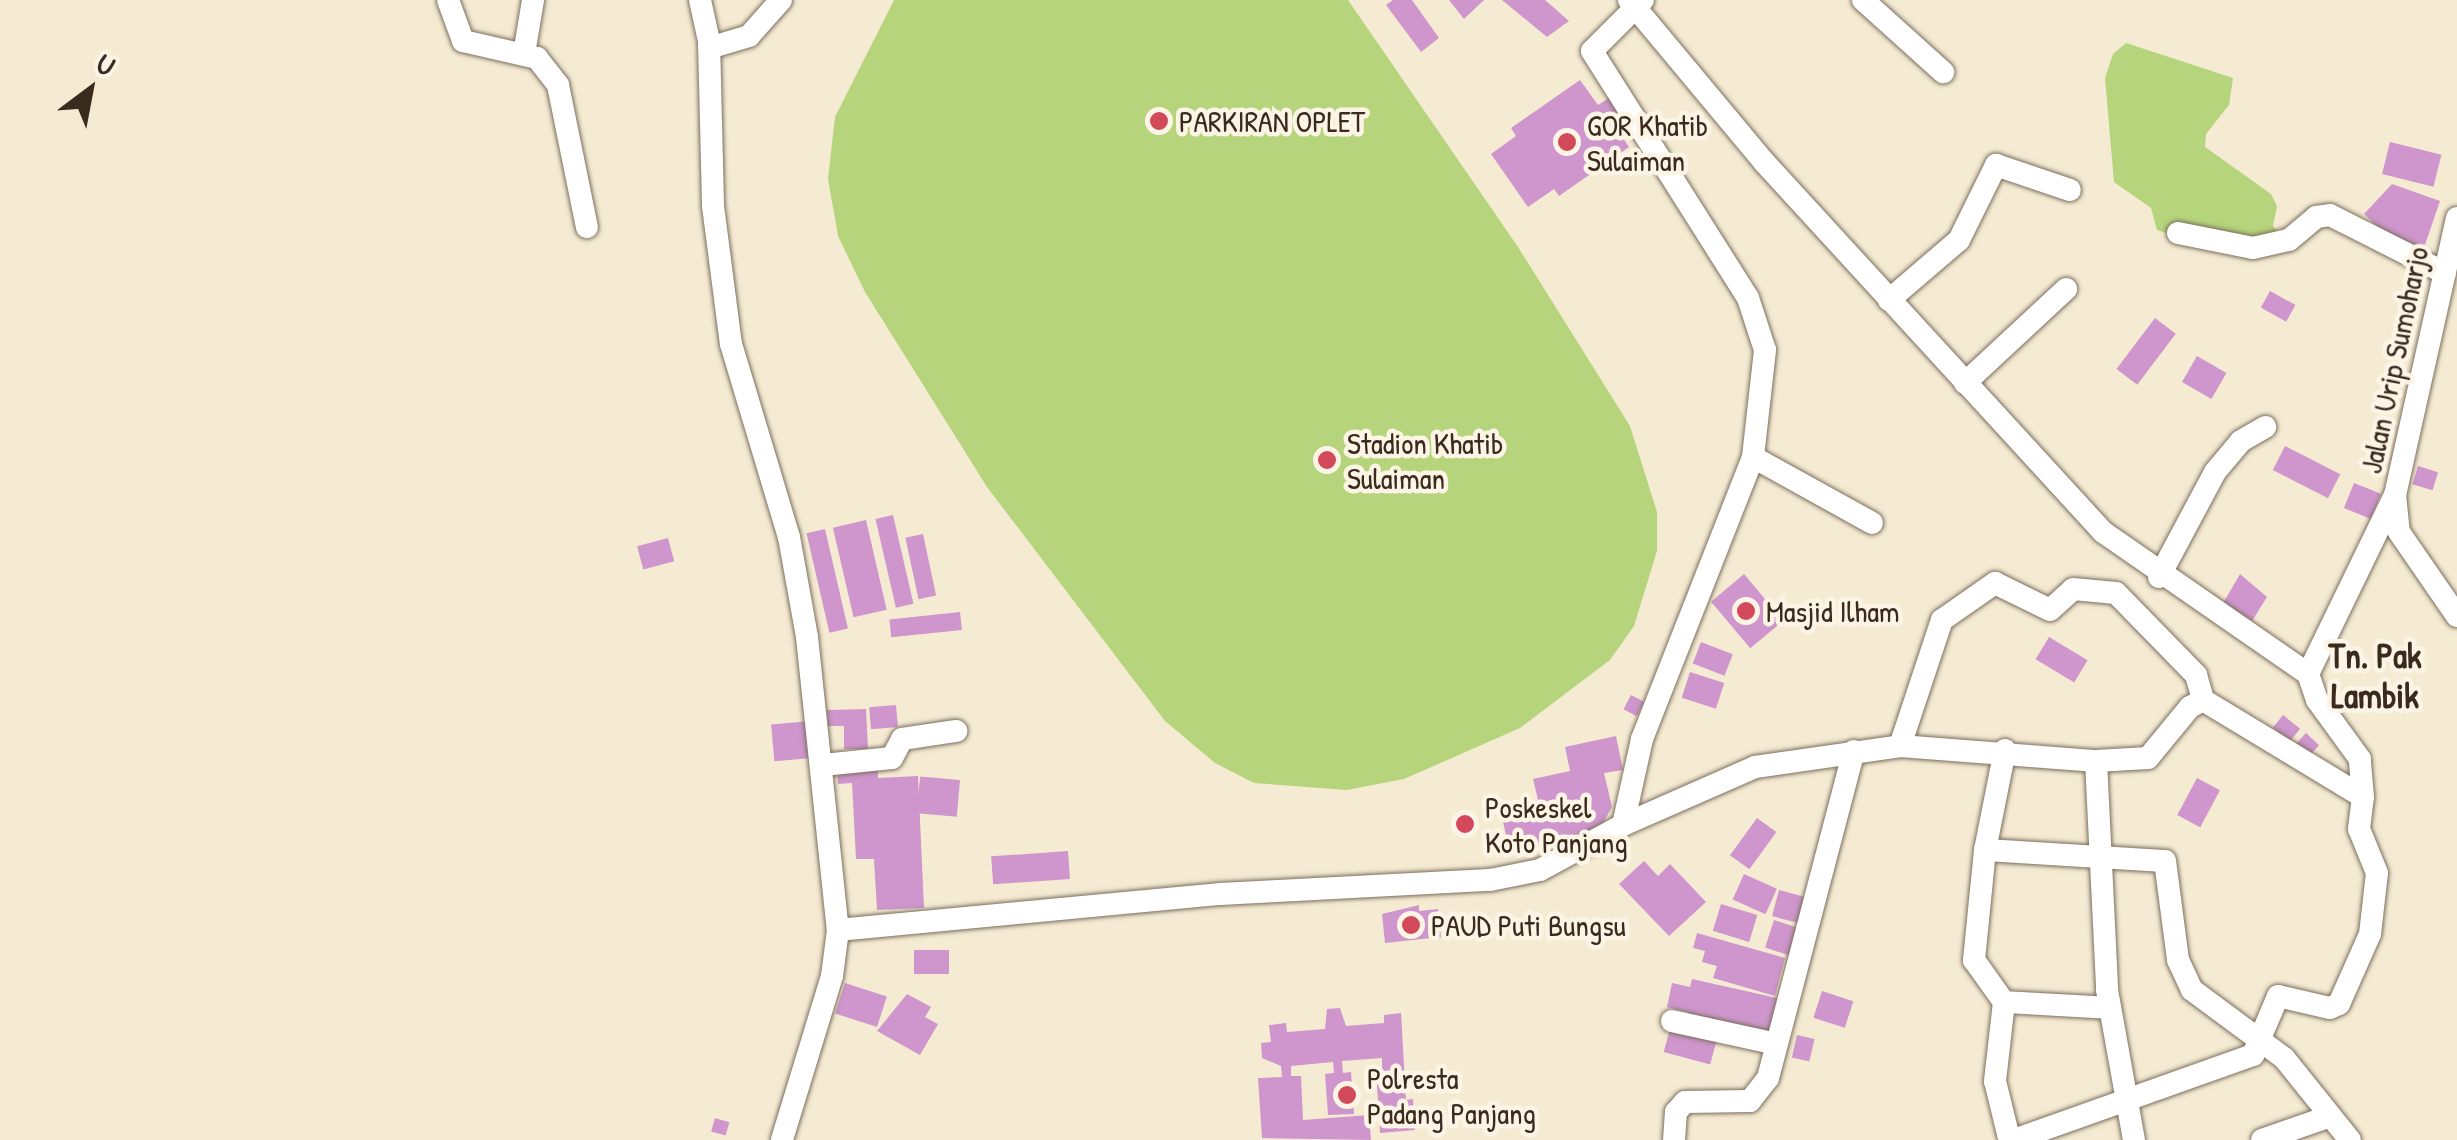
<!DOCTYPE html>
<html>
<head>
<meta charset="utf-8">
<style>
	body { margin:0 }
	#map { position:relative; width:2457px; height:1140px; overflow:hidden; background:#f5ebd3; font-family:"Patrick Hand",sans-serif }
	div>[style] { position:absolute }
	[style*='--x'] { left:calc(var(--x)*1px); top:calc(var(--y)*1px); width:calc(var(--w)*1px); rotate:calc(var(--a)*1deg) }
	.green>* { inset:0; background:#b5d47b }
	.building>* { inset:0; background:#ce96cc; transform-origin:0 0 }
	.round { border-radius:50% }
	.roads { filter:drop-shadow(0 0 2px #7c6e5d) drop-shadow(0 0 2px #7c6e5d) }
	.minor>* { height:22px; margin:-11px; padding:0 11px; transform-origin:11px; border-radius:11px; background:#fff }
	.dots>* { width:28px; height:28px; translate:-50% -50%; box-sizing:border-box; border:5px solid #fcf5e5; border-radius:50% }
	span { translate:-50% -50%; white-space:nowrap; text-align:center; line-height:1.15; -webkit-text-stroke:9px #fcf5e5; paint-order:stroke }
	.poi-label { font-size:30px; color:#3b2a1e }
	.left { translate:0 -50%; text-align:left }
	.street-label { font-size:30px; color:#3b2a1e }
	.quarter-label { font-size:35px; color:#3b2a1e; font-weight:700 }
	.north { position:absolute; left:40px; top:40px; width:100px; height:100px; -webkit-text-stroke:8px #fcf5e5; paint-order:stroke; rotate:32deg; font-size:28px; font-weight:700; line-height:40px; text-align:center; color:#3b2a1e }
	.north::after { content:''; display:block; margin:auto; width:35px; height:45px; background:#3b2a1e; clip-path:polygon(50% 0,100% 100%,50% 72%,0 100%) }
</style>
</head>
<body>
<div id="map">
	<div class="green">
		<i style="clip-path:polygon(894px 0,1348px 0,1518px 247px,1630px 426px,1657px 512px,1657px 551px,1634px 626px,1610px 660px,1520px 728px,1404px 779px,1347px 790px,1254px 783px,1215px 763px,1165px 721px,987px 487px,865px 292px,838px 236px,828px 179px,835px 117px)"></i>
		<i style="clip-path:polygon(2126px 43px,2233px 78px,2229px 105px,2206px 134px,2205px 147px,2271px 194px,2277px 206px,2273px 226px,2285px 239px,2211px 247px,2157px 230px,2151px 208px,2114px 182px,2105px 78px,2113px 54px)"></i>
	</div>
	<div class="building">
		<i style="clip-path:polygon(1393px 0,1412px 0,1439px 38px,1421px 52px,1386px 5px)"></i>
		<i style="clip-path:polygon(1449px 0,1484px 0,1464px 19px)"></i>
		<i style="clip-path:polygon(1502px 0,1545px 0,1569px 21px,1547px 37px)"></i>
		<i style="clip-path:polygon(1580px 80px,1598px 105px,1612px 96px,1624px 114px,1612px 122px,1629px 147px,1559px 196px,1554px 189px,1528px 207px,1491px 154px,1516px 136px,1511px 128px)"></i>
		<i style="left:2390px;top:142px;width:53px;height:33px;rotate:14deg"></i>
		<i style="clip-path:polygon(2392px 184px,2440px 201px,2418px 265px,2364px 214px)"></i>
		<i style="left:2270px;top:291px;width:29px;height:19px;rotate:29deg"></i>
		<i style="left:2155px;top:318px;width:26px;height:64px;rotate:37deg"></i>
		<i style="left:2197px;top:356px;width:34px;height:30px;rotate:30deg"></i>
		<i style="left:2285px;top:446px;width:62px;height:27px;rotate:27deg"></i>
		<i style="left:2418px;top:466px;width:21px;height:19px;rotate:17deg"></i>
		<i style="left:2354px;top:483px;width:29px;height:27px;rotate:22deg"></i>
		<i style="left:893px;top:515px;width:91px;height:18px;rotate:77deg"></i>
		<i style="left:866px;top:520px;width:92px;height:34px;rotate:77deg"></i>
		<i style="left:825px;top:529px;width:102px;height:19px;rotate:77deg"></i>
		<i style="left:923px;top:534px;width:63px;height:18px;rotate:78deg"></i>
		<i style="left:668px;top:538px;width:24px;height:32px;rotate:75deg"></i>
		<i style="left:1744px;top:574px;width:61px;height:43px;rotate:50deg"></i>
		<i style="clip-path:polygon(2240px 574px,2267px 597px,2252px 621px,2222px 605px)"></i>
		<i style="left:960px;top:612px;width:18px;height:71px;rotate:84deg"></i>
		<i style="left:2049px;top:637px;width:45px;height:26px;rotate:31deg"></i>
		<i style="left:1701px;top:642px;width:34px;height:23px;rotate:21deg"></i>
		<i style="left:1690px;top:672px;width:36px;height:27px;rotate:18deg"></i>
		<i style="left:1631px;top:695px;width:15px;height:16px;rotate:28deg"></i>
		<i style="left:896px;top:705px;width:22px;height:27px;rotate:85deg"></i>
		<i style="clip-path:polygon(866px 709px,868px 749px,844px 749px,844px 726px,828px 726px,827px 710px)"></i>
		<i style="left:2283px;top:715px;width:22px;height:16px;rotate:39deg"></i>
		<i style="left:811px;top:721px;width:37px;height:40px;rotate:85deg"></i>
		<i style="left:2306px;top:733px;width:18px;height:14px;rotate:43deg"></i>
		<i style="clip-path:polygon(1616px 736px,1623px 770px,1604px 773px,1612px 807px,1597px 834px,1510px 853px,1500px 808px,1538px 800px,1533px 779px,1570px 771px,1565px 747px)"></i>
		<i style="clip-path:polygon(878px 768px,878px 778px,918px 776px,924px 908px,877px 910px,874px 859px,856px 859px,852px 783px,838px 784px,837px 770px)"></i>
		<i style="left:2197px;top:778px;width:26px;height:42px;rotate:28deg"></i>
		<i style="left:960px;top:780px;width:37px;height:40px;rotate:95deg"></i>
		<i class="round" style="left:1455px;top:815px;width:20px;height:20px"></i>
		<i style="left:1757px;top:818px;width:24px;height:46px;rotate:36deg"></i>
		<i style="left:1068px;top:851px;width:28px;height:77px;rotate:86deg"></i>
		<i style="clip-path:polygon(1644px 861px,1658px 876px,1670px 864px,1706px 902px,1669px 936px,1619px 884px)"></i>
		<i style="left:1744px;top:874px;width:36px;height:28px;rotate:24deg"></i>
		<i style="left:1779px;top:890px;width:28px;height:27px;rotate:15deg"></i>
		<i style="left:1721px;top:904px;width:38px;height:28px;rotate:17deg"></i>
		<i style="clip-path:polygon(1419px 905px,1419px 911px,1438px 909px,1441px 937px,1385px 943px,1382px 914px)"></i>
		<i style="left:1774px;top:920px;width:25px;height:29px;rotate:18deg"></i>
		<i style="clip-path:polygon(1697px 933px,1785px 958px,1775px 996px,1713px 978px,1717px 966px,1702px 962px,1705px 951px,1693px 948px)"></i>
		<i style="left:914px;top:950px;width:35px;height:24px"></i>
		<i style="clip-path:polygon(1692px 979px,1777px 998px,1769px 1038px,1686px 1020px,1688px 1012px,1667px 1007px,1672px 983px,1690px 987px)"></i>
		<i style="left:845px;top:983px;width:44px;height:32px;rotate:18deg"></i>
		<i style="left:1822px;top:991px;width:33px;height:28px;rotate:18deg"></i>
		<i style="clip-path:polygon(907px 994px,931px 1007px,925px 1017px,938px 1024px,920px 1055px,877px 1031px)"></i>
		<i style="clip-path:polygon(1340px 1008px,1346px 1026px,1384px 1023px,1384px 1015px,1401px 1013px,1406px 1100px,1413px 1099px,1415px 1130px,1380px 1133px,1376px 1070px,1382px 1069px,1382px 1058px,1342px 1061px,1343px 1073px,1351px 1072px,1354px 1114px,1328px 1115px,1325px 1074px,1334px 1073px,1333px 1062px,1291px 1066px,1291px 1076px,1301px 1076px,1303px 1120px,1369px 1115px,1371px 1140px,1262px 1138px,1258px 1078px,1282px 1077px,1281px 1066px,1262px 1058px,1261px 1043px,1271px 1042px,1269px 1025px,1286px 1023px,1287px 1032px,1325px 1029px,1327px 1009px)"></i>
		<i style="left:1671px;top:1025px;width:48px;height:28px;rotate:15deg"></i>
		<i style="left:1797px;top:1035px;width:18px;height:23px;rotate:13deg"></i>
		<i style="left:715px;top:1118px;width:15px;height:14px;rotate:16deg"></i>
	</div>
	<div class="roads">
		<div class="minor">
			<i style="--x:448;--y:0;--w:44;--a:69.9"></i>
			<i style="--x:463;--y:41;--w:76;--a:12.9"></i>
			<i style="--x:537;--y:58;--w:34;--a:52"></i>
			<i style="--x:558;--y:85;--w:145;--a:78.5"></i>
			<i style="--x:700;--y:0;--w:42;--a:77.6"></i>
			<i style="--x:709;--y:41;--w:165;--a:88.6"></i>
			<i style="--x:713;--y:206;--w:139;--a:82.6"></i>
			<i style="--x:731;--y:344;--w:202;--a:73.3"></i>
			<i style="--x:789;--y:537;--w:102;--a:79.8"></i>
			<i style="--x:807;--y:637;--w:295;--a:84"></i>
			<i style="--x:838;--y:930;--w:46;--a:97.4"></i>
			<i style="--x:832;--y:976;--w:171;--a:107"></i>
			<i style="--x:1629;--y:0;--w:211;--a:50.2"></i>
			<i style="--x:1764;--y:162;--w:502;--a:47.5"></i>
			<i style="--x:2103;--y:532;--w:249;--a:34.7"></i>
			<i style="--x:1863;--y:0;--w:108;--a:42"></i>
			<i style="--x:709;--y:48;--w:42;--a:-16.7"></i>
			<i style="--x:749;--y:36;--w:48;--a:-48.4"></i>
			<i style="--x:524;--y:54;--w:55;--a:-80.5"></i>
			<i style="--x:2457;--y:218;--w:284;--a:102.6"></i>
			<i style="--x:2395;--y:495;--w:37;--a:84"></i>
			<i style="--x:2399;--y:532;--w:102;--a:55.4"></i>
			<i style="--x:2178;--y:233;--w:76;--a:11.3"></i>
			<i style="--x:2253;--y:248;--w:37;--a:-13"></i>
			<i style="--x:2289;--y:240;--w:35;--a:-40"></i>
			<i style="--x:2316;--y:217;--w:14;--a:-8"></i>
			<i style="--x:2330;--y:215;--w:129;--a:26.8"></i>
			<i style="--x:1889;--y:300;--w:92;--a:-40.6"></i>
			<i style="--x:1959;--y:240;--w:84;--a:-63.7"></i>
			<i style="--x:1996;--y:165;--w:78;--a:18.7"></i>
			<i style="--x:1965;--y:383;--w:138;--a:-42.9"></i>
			<i style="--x:1753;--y:457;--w:136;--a:29"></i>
			<i style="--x:2159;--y:577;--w:119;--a:-61.9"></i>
			<i style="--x:2215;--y:472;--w:40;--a:-50"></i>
			<i style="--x:2241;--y:441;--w:28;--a:-30"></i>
			<i style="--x:1900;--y:746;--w:133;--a:-71.6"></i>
			<i style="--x:1942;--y:620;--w:65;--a:-34.9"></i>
			<i style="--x:1995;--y:583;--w:61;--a:26.1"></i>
			<i style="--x:2050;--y:610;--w:31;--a:-42"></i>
			<i style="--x:2073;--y:589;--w:43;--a:5.3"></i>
			<i style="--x:2116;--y:593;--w:115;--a:45.7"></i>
			<i style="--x:2196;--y:675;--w:26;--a:74"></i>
			<i style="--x:2005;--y:750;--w:102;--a:101.3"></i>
			<i style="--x:1985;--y:850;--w:111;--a:95.7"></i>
			<i style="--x:1974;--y:960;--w:52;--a:54.5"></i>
			<i style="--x:2004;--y:1002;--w:80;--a:96.5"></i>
			<i style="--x:1995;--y:1081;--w:55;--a:76.2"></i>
			<i style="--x:2008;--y:1134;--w:10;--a:29"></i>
			<i style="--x:2017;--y:1139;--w:251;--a:-19.6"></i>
			<i style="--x:2253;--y:1055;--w:64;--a:-67"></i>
			<i style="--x:2278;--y:996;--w:53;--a:13"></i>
			<i style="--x:2330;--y:1008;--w:10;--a:-24"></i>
			<i style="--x:2339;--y:1004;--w:77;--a:-66.1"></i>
			<i style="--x:2370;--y:934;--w:61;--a:-83.5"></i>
			<i style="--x:2377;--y:873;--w:48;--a:-112.2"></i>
			<i style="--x:2359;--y:829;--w:32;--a:-83"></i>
			<i style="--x:2096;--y:761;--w:229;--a:87.2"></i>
			<i style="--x:2107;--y:990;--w:152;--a:79.8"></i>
			<i style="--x:823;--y:765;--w:69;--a:-5.8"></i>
			<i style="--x:892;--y:758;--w:21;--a:-62"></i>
			<i style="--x:902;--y:739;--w:55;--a:-8.4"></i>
			<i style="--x:1623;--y:825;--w:88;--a:-77.5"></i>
			<i style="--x:1642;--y:739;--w:303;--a:-68.5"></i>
			<i style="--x:1753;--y:457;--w:108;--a:-83.6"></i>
			<i style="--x:1765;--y:350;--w:55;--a:-108.1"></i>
			<i style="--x:1748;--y:298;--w:292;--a:-122.3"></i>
			<i style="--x:1592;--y:51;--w:72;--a:-45"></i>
			<i style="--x:1985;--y:850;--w:180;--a:3.5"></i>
			<i style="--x:2165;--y:861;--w:100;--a:82.5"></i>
			<i style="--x:2178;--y:960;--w:33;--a:65"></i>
			<i style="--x:2192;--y:990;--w:114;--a:36.5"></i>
			<i style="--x:2284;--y:1058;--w:105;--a:51.2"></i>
			<i style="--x:838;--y:930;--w:384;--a:-5.4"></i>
			<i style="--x:1220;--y:894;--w:270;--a:-3"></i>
			<i style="--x:1490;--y:880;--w:51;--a:-11.3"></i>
			<i style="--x:1540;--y:870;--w:94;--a:-28.5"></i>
			<i style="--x:1623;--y:825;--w:144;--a:-23.7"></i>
			<i style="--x:1755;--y:767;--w:147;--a:-8.2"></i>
			<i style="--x:1900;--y:746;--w:197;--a:4.4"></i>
			<i style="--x:2096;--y:761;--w:52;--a:-3.3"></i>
			<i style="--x:2148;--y:758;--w:66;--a:-50.5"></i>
			<i style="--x:2190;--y:707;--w:15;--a:-28"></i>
			<i style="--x:2203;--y:700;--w:187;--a:31.2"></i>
			<i style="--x:2363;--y:797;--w:38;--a:-95"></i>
			<i style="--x:2360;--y:759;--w:73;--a:-126.1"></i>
			<i style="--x:2317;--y:700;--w:28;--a:-109"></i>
			<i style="--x:2308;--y:674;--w:199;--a:-64.1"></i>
			<i style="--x:2004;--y:1002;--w:106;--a:3.2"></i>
			<i style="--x:1672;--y:1021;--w:107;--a:12.4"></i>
			<i style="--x:1674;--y:1140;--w:28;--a:-86"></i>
			<i style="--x:1676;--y:1112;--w:13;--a:-48"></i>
			<i style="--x:1685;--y:1102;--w:65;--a:-0.9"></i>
			<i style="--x:1750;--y:1101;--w:29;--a:-52"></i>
			<i style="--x:1768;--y:1078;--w:338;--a:-75.3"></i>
			<i style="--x:2262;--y:1140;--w:70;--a:-19.2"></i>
		</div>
	</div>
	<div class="dots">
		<i style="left:1159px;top:121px;background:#d1495b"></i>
		<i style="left:1567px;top:142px;background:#d1495b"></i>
		<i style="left:1327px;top:460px;background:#d1495b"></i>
		<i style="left:1746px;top:611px;background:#d1495b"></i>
		<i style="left:1465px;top:824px;background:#d1495b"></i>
		<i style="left:1411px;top:925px;background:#d1495b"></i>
		<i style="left:1347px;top:1095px;background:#d1495b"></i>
	</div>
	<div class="poi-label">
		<span class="left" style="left:1179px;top:121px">PARKIRAN OPLET</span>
		<span class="left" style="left:1587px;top:142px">GOR Khatib<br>Sulaiman</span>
		<span class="left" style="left:1347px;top:460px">Stadion Khatib<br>Sulaiman</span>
		<span class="left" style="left:1766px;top:611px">Masjid Ilham</span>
		<span class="left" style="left:1485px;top:824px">Poskeskel<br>Koto Panjang</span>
		<span class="left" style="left:1431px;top:925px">PAUD Puti Bungsu</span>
		<span class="left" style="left:1367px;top:1095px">Polresta<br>Padang Panjang</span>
	</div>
	<div class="street-label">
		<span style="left:2394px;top:360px;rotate:-78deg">Jalan Urip Sumoharjo</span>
	</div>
	<div class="quarter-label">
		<span style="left:2375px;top:676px">Tn. Pak<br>Lambik</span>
	</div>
	<div class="north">U</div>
</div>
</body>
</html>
